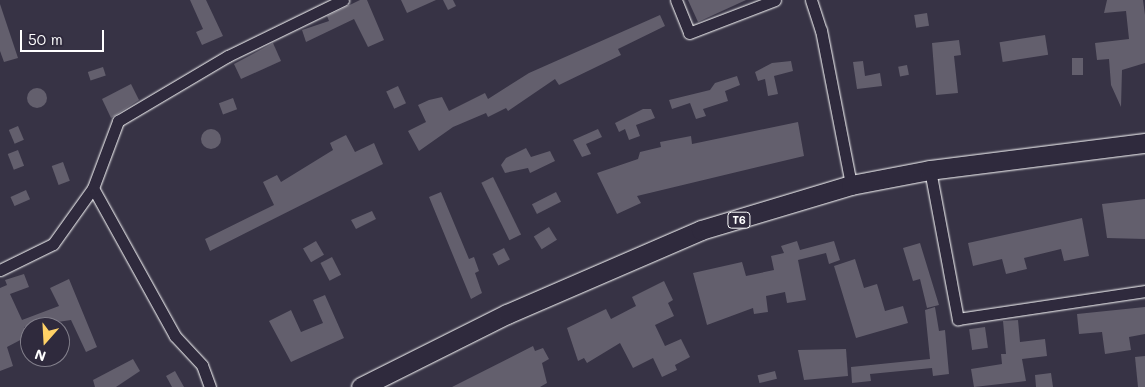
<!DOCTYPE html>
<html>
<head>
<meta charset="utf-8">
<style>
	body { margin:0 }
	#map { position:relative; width:1145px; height:387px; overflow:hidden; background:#373345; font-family:Mali,sans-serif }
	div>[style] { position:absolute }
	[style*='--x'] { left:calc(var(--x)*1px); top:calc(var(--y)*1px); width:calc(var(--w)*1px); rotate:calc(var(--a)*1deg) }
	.building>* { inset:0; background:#635f6d; transform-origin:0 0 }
	.round { border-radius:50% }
	.roads { filter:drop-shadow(0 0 1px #fff) drop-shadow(0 0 1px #fff) }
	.minor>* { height:11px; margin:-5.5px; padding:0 5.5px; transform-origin:5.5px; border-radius:5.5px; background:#2f2a3d }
	.trunk>* { height:19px; margin:-9.5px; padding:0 9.5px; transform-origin:9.5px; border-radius:9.5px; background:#2f2a3d }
	span { translate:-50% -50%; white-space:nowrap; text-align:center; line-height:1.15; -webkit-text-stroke:4px #2f2a3d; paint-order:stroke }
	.shield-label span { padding:1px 4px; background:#2f2a3d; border:1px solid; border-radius:4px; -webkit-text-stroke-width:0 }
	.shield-label { font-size:11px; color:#fff; font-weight:700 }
	.north { position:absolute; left:20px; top:317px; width:50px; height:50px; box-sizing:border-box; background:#2f2a3d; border:1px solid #827f8b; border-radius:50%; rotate:199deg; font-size:14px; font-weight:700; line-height:20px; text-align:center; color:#fff }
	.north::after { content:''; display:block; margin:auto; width:18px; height:22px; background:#ffd166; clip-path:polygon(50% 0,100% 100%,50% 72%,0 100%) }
	.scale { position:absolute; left:20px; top:30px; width:84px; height:22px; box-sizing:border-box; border:2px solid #fff; border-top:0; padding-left:6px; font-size:15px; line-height:18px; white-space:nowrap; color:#fff; -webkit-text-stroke:4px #2f2a3d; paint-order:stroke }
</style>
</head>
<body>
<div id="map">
	<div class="building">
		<i style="clip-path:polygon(190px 0,206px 0,223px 36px,202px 45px,196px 32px,203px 29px)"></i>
		<i style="clip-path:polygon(360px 0,367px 0,384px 40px,368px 47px,354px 19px,306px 42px,302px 30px,329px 21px,327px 16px)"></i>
		<i style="clip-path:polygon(401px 0,436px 0,407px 13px)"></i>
		<i style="clip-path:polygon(443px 0,453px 0,456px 6px,448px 10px)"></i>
		<i style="clip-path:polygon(688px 0,746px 0,698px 22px)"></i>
		<i style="clip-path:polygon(1107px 0,1143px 0,1145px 15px,1145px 63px,1122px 70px,1121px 107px,1111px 85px,1109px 59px,1097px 60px,1095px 43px,1129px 39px,1126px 11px,1104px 13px)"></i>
		<i style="clip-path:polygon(0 4px,18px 58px,4px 62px,0 51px)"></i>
		<i style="left:927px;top:13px;width:13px;height:13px;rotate:81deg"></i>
		<i style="clip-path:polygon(660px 15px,665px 26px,618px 49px,621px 55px,559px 85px,555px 79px,508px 111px,506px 108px,488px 117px,486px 113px,453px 127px,419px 151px,408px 131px,426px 122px,418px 105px,429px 100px,442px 97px,449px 111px,485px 93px,488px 99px,529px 73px)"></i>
		<i style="left:1045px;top:35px;width:20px;height:46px;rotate:81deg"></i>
		<i style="clip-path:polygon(959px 40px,961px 55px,954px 56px,958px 93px,936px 95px,932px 43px)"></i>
		<i style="clip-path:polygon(273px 43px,281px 61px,241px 79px,234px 64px)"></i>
		<i style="left:1072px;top:58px;width:11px;height:17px"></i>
		<i style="clip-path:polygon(791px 61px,793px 71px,774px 76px,778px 94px,768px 96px,765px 79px,758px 81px,755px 72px,772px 63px)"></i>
		<i style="clip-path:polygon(863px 61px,865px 76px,880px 73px,882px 86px,857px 89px,853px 62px)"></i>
		<i style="left:907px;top:65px;width:10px;height:9px;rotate:79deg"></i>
		<i style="left:103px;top:67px;width:9px;height:16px;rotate:72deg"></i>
		<i style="clip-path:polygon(737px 76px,740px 85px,725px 91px,728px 101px,703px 109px,706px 116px,696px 119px,690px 103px,672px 109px,669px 100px,710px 90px,715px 83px)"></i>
		<i style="clip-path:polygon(131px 84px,139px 100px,111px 118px,102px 99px)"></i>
		<i style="left:398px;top:86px;width:19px;height:13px;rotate:65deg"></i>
		<i class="round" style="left:27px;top:88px;width:20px;height:20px"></i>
		<i style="left:233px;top:98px;width:12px;height:15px;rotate:70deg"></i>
		<i style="clip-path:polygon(643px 109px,651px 109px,655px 118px,636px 125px,640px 136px,629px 140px,625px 129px,619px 132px,615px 123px)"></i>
		<i style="clip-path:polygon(798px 122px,804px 156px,637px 196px,641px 203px,617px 214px,597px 173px,638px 159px,640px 152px,661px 147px,660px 142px,691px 136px,692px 144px)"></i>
		<i style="left:18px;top:126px;width:15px;height:10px;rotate:67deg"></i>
		<i class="round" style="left:201px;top:129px;width:20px;height:20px"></i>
		<i style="clip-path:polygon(598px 129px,602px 137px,586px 144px,591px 154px,582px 157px,573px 140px)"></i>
		<i style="clip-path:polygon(346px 135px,355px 152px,374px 143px,383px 164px,210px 251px,205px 239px,274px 205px,263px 182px,277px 175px,281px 182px,333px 150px,330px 143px)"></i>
		<i style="clip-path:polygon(526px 148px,531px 157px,550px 151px,555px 161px,530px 173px,528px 168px,505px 173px,501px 165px,506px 158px)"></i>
		<i style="left:18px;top:150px;width:17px;height:11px;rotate:69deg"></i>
		<i style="left:63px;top:162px;width:20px;height:12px;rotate:70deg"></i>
		<i style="left:493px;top:177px;width:64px;height:13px;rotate:64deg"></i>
		<i style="left:26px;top:190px;width:10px;height:17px;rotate:66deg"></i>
		<i style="clip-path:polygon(441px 192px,469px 259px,474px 257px,479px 271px,475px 273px,482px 293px,471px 299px,429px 197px)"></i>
		<i style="left:556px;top:192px;width:11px;height:27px;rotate:63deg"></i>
		<i style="clip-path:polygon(1145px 199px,1145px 239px,1107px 238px,1102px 204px)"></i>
		<i style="clip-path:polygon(372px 211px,376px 219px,356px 229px,351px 220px)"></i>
		<i style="clip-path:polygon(1082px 218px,1089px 256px,1064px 261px,1061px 249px,1024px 258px,1027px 269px,1006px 274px,1002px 259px,973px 266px,968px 243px)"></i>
		<i style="left:549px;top:227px;width:15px;height:18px;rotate:58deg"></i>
		<i style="left:316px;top:241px;width:16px;height:15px;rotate:60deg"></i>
		<i style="clip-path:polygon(797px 241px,800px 250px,834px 241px,840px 260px,829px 264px,826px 253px,798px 260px,806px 300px,787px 303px,785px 292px,766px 296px,768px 312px,754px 314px,753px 308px,707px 325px,693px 273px,742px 262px,746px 276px,774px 270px,771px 256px,784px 253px,781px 246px)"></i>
		<i style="clip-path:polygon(920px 243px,939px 305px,927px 308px,920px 279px,913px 281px,903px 248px)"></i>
		<i style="left:504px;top:248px;width:13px;height:13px;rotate:63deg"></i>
		<i style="left:332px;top:257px;width:20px;height:13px;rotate:63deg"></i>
		<i style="clip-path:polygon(855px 259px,864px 288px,877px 284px,885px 311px,903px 306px,908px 323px,856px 338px,834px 266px)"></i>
		<i style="clip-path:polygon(24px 274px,29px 287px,10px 294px,22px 320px,59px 306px,50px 288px,69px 279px,97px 347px,86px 352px,71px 320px,24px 327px,28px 336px,7px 347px,13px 366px,0 371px,0 288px,7px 285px,5px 280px)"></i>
		<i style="clip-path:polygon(664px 281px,673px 300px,668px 303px,674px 316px,655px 325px,665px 346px,681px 339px,690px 357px,675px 365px,677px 370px,662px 377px,653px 358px,633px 368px,620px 343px,587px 363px,584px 358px,578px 361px,567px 328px,606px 309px,611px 319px,636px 306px,632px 297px)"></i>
		<i style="clip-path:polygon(325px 295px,344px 338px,291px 362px,269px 321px,291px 310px,301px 332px,323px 323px,313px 300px)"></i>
		<i style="clip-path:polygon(935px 307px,939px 331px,945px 330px,949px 374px,933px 376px,932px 368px,870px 374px,871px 381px,852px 383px,851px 367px,930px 359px,925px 310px)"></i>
		<i style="clip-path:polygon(1145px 307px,1145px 334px,1129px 337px,1131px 350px,1105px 354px,1102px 332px,1079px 334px,1077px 314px)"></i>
		<i style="clip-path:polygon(1018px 320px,1020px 342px,1045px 339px,1047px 356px,1022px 359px,1026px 381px,974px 387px,971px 369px,1002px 364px,1001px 354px,1006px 354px,1003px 321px)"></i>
		<i style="left:985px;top:327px;width:21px;height:16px;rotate:82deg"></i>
		<i style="clip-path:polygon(533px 346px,535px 351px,543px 348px,549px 359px,542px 363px,547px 383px,540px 387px,452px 387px)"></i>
		<i style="clip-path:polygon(846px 349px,848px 376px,804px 380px,798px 350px)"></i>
		<i style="clip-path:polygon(1145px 356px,1145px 387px,1138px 387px,1135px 357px)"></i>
		<i style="clip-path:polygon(133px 359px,140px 371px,116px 387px,95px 387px,93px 380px)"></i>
		<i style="clip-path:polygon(175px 371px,184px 387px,172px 387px,166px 376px)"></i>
		<i style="left:775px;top:371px;width:8px;height:18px;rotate:76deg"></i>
		<i style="clip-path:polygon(1051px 373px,1053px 387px,1036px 387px,1035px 375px)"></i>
	</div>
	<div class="roads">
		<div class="minor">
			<i style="--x:676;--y:0;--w:35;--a:68"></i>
			<i style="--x:689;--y:33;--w:92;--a:-21"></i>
			<i style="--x:811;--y:0;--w:32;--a:72"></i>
			<i style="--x:821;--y:30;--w:158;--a:79"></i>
			<i style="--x:930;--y:170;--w:152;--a:79.4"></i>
			<i style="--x:958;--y:319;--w:189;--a:-8.5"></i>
			<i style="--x:0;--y:270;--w:59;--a:-26.1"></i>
			<i style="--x:53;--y:244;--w:69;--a:-54.5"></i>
			<i style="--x:210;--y:387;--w:23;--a:-110"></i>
			<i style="--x:202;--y:365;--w:40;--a:-133"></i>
			<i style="--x:175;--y:336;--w:169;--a:-119"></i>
			<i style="--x:93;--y:188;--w:72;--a:-69.5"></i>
			<i style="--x:118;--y:121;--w:128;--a:-30.6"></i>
			<i style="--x:228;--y:56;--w:128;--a:-26"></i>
		</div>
		<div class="trunk">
			<i style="--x:361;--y:387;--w:163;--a:-26.6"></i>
			<i style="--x:507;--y:314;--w:211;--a:-23.4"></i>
			<i style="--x:701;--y:230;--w:157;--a:-16.7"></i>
			<i style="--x:851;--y:185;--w:80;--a:-10.8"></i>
			<i style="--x:930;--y:170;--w:217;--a:-7.2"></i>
		</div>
	</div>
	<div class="shield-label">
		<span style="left:739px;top:220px">T6</span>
	</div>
	<div class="north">N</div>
	<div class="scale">50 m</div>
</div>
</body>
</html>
